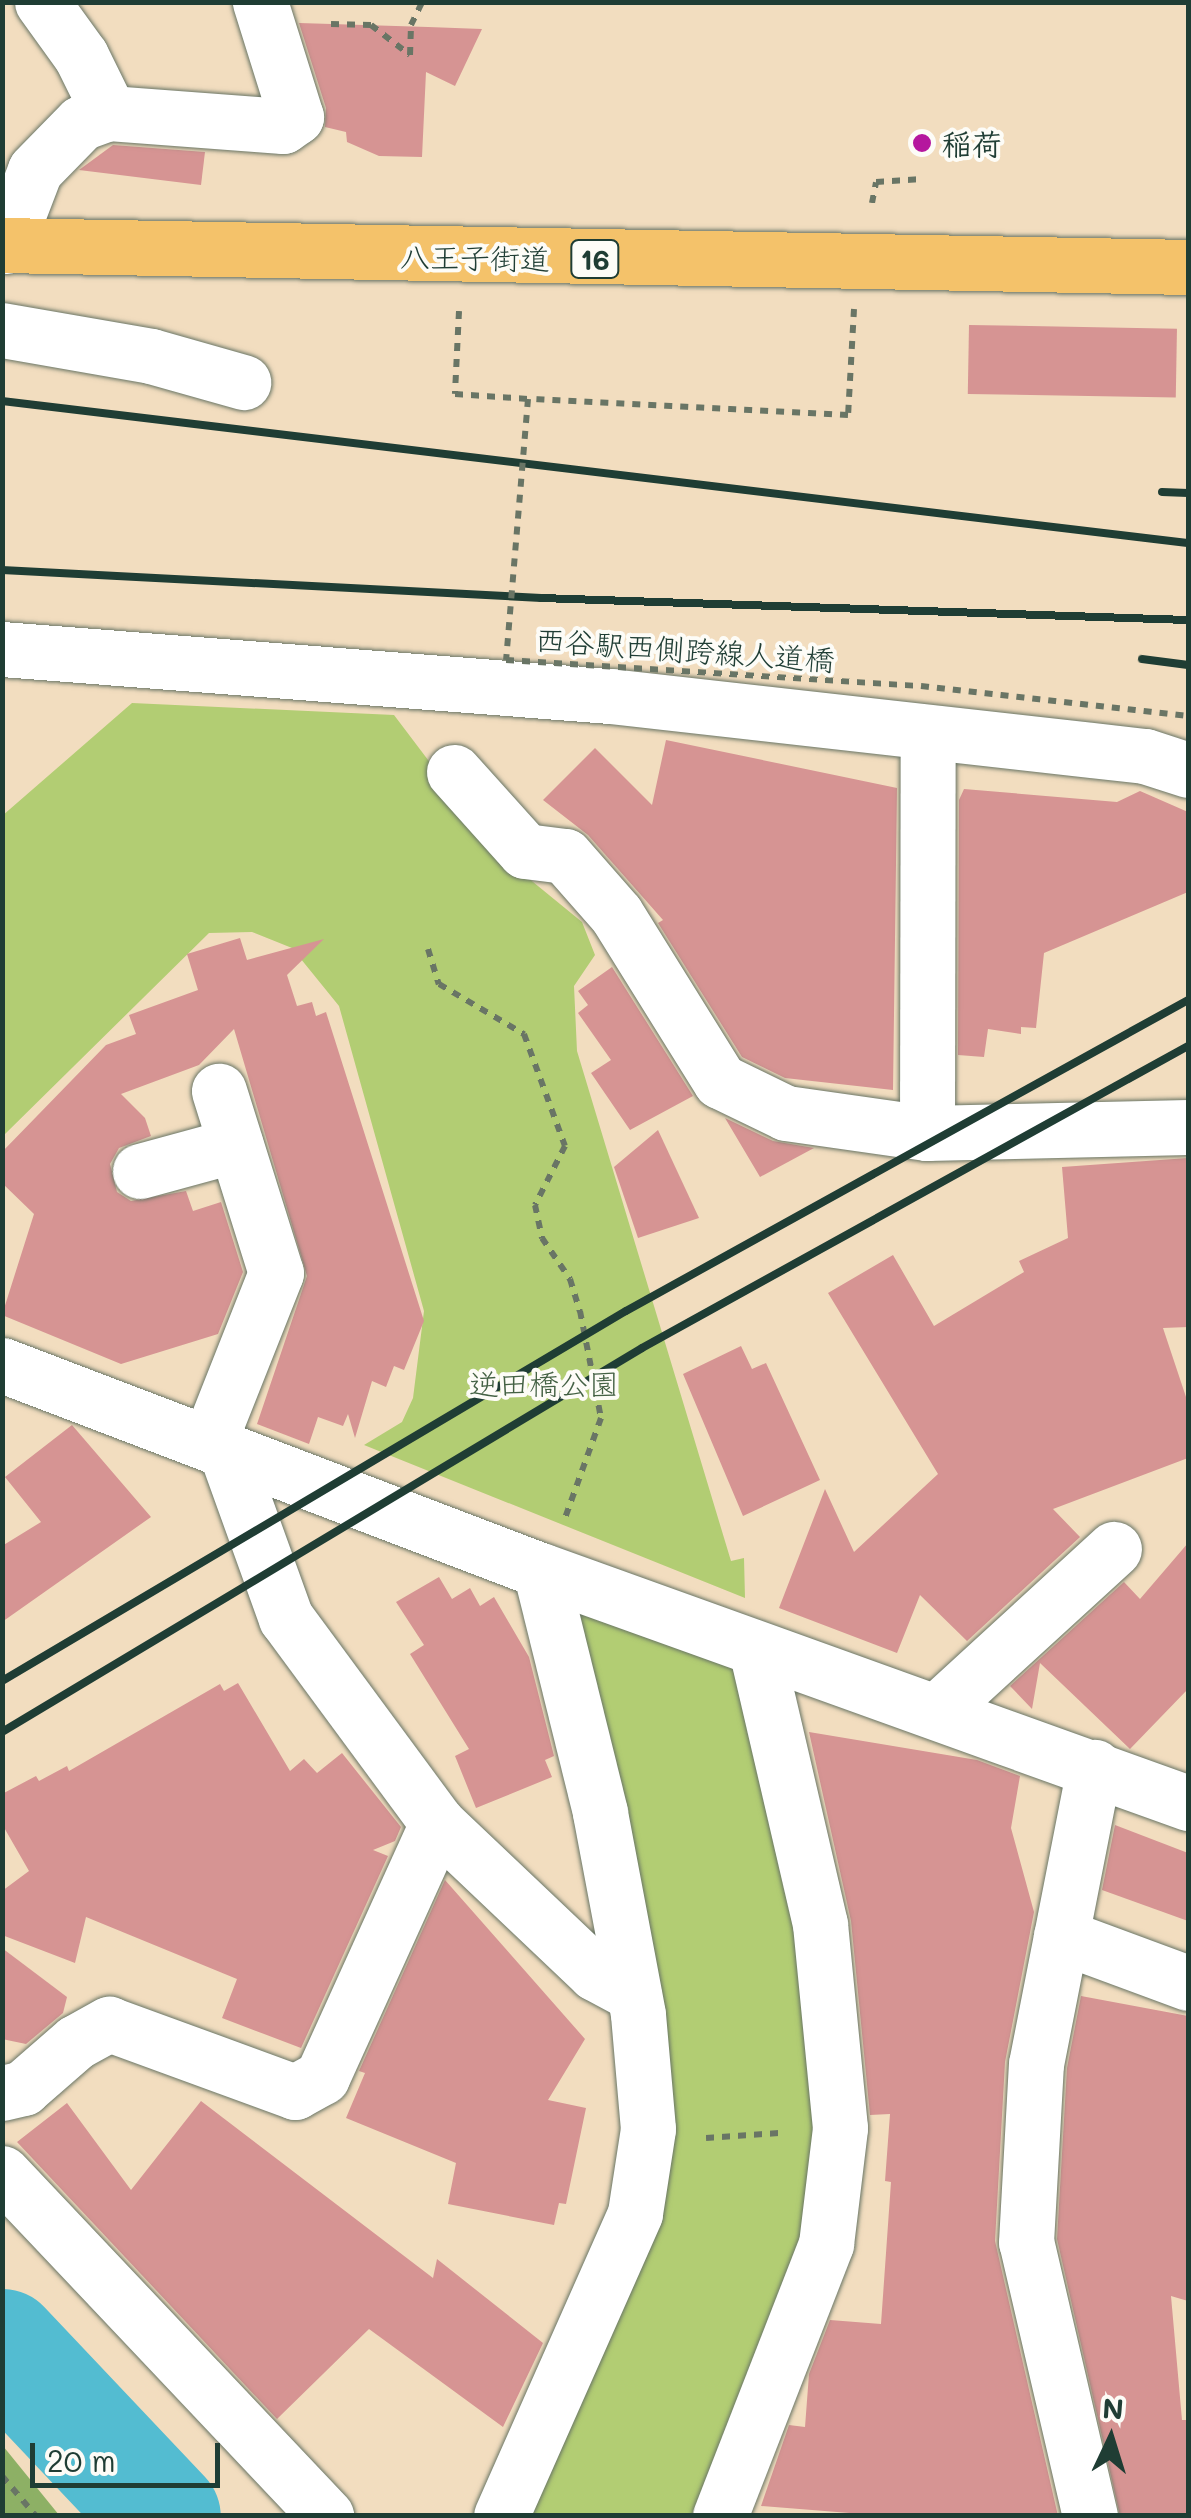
<!DOCTYPE html>
<html>
<head>
<meta charset="utf-8">
<style>
	body { margin:0 }
	#map { position:relative; width:1191px; height:2518px; overflow:hidden; background:#f2ddbf; font-family:Mali,"Klee One",sans-serif }
	div>[style] { position:absolute }
	[style*='--x'] { left:calc(var(--x)*1px); top:calc(var(--y)*1px); width:calc(var(--w)*1px); rotate:calc(var(--a)*1deg) }
	.green>* { inset:0; background:#b2cd73 }
	.forest>* { inset:0; background:#8db065 }
	.river>* { height:115px; margin:-57.5px; padding:0 57.5px; transform-origin:57.5px; border-radius:57.5px; background:#53bcd1 }
	.building>* { inset:0; background:#d69493; transform-origin:0 0 }
	.path>* { height:6px; margin-top:-3px; transform-origin:0; background:repeating-linear-gradient(90deg,#697565 0 8px,transparent 0 16px) }
	.roads { filter:drop-shadow(0 0 2px #697565) drop-shadow(0 0 2px #697565) }
	.minor>* { height:55px; margin:-27.5px; padding:0 27.5px; transform-origin:27.5px; border-radius:27.5px; background:#fff }
	.highway>* { height:55px; margin:-27.5px; padding:0 27.5px; transform-origin:27.5px; border-radius:27.5px; background:#f4c26a }
	.rail>* { height:8px; margin:-4px; padding:0 4px; transform-origin:4px; border-radius:4px; background:#1f3d34 }
	.path-bridge>* { height:6px; margin-top:-3px; transform-origin:0; background:repeating-linear-gradient(90deg,#697565 0 8px,transparent 0 16px) }
	.dots>* { width:28px; height:28px; translate:-50% -50%; box-sizing:border-box; border:5px solid #fdfcf7; border-radius:50% }
	span { translate:-50% -50%; white-space:nowrap; text-align:center; line-height:1.15; -webkit-text-stroke:8px #fdfcf7; paint-order:stroke }
	.shield-label span { padding:2px 8px; background:#fdfcf7; border:2px solid; border-radius:8px; -webkit-text-stroke-width:0 }
	.shield-label { font-size:28px; color:#1f3d34; font-weight:700 }
	.poi-label { font-size:30px; color:#1f3d34; font-weight:700 }
	.left { translate:0 -50%; text-align:left }
	.street-label { font-size:30px; color:#1f3d34 }
	.park-label { font-size:30px; color:#446144 }
	.frame { position:absolute; inset:0; border:5px solid #1f3d34; pointer-events:none }
	.north { position:absolute; left:1061px; top:2388px; width:100px; height:100px; -webkit-text-stroke:8px #fdfcf7; paint-order:stroke; rotate:4deg; font-size:28px; font-weight:700; line-height:40px; text-align:center; color:#1f3d34 }
	.north::after { content:''; display:block; margin:auto; width:35px; height:45px; background:#1f3d34; clip-path:polygon(50% 0,100% 100%,50% 72%,0 100%) }
	.scale { position:absolute; left:30px; top:2443px; width:190px; height:45px; box-sizing:border-box; border:5px solid #1f3d34; border-top:0; padding-left:12px; font-size:30px; line-height:35px; white-space:nowrap; color:#1f3d34; -webkit-text-stroke:8px #fdfcf7; paint-order:stroke }
</style>
</head>
<body>
<div id="map">
	<div class="green">
		<i style="clip-path:polygon(132px 703px,394px 715px,500px 855px,582px 922px,595px 955px,574px 986px,577px 1051px,731px 1561px,744px 1558px,745px 1598px,364px 1445px,402px 1422px,413px 1398px,424px 1311px,339px 1006px,292px 948px,252px 932px,209px 933px,3px 1136px,2px 816px)"></i>
		<i style="clip-path:polygon(558px 1588px,756px 1669px,827px 2158px,706px 2515px,510px 2516px,651px 2198px)"></i>
	</div>
	<div class="forest">
		<i style="clip-path:polygon(3px 2446px,59px 2515px,3px 2515px)"></i>
	</div>
	<div class="river">
		<i style="--x:2;--y:2346;--w:234;--a:46.6"></i>
	</div>
	<div class="building">
		<i style="clip-path:polygon(299px 23px,428px 27px,482px 29px,455px 86px,426px 72px,422px 157px,379px 156px,347px 142px,346px 132px,325px 127px,326px 108px)"></i>
		<i style="clip-path:polygon(113px 145px,205px 152px,201px 185px,79px 170px)"></i>
		<i style="left:969px;top:325px;width:208px;height:69px;rotate:1deg"></i>
		<i style="clip-path:polygon(666px 740px,897px 788px,893px 1090px,785px 1078px,742px 1057px,658px 923px,663px 920px,588px 835px,543px 800px,595px 748px,652px 805px)"></i>
		<i style="clip-path:polygon(964px 789px,1117px 802px,1140px 791px,1188px 812px,1188px 892px,1044px 953px,1036px 1028px,1021px 1027px,1021px 1034px,988px 1029px,984px 1057px,958px 1055px,959px 800px)"></i>
		<i style="clip-path:polygon(240px 938px,247px 960px,324px 939px,287px 975px,297px 1006px,312px 1002px,316px 1016px,326px 1012px,424px 1321px,404px 1370px,394px 1366px,386px 1387px,372px 1381px,355px 1438px,348px 1414px,343px 1426px,318px 1417px,309px 1444px,257px 1424px,307px 1276px,234px 1029px,199px 1065px,121px 1094px,145px 1118px,151px 1136px,119px 1148px,110px 1164px,117px 1192px,131px 1201px,186px 1191px,193px 1211px,221px 1202px,243px 1272px,218px 1334px,121px 1364px,2px 1315px,34px 1214px,2px 1183px,2px 1152px,106px 1045px,136px 1034px,129px 1015px,198px 990px,187px 954px)"></i>
		<i style="clip-path:polygon(612px 967px,693px 1096px,630px 1130px,591px 1073px,611px 1060px,578px 1013px,588px 1005px,578px 991px)"></i>
		<i style="clip-path:polygon(725px 1118px,773px 1141px,814px 1148px,760px 1177px)"></i>
		<i style="clip-path:polygon(658px 1130px,699px 1218px,638px 1238px,614px 1167px)"></i>
		<i style="clip-path:polygon(1188px 1158px,1188px 1327px,1163px 1328px,1188px 1403px,1188px 1458px,1053px 1509px,1080px 1537px,967px 1641px,920px 1595px,897px 1653px,779px 1608px,825px 1489px,854px 1552px,938px 1474px,828px 1293px,893px 1255px,934px 1326px,1024px 1272px,1019px 1261px,1068px 1238px,1062px 1167px)"></i>
		<i style="clip-path:polygon(741px 1346px,752px 1369px,766px 1363px,820px 1480px,743px 1516px,683px 1374px)"></i>
		<i style="clip-path:polygon(72px 1425px,151px 1517px,2px 1622px,2px 1546px,41px 1522px,5px 1477px)"></i>
		<i style="clip-path:polygon(1188px 1543px,1188px 1689px,1130px 1749px,1040px 1663px,1032px 1709px,1010px 1686px,1124px 1582px,1140px 1599px)"></i>
		<i style="clip-path:polygon(439px 1577px,452px 1599px,470px 1588px,480px 1606px,494px 1597px,529px 1657px,554px 1756px,545px 1760px,552px 1777px,476px 1808px,455px 1756px,469px 1749px,410px 1654px,424px 1645px,396px 1602px)"></i>
		<i style="clip-path:polygon(238px 1683px,290px 1771px,304px 1759px,317px 1773px,342px 1753px,401px 1827px,395px 1841px,373px 1850px,388px 1856px,301px 2048px,222px 2018px,237px 1979px,86px 1917px,75px 1963px,2px 1935px,2px 1891px,29px 1871px,2px 1824px,2px 1794px,36px 1776px,39px 1781px,67px 1766px,69px 1771px,220px 1684px,224px 1691px)"></i>
		<i style="clip-path:polygon(809px 1732px,977px 1760px,1020px 1776px,1011px 1828px,1034px 1912px,1005px 2062px,995px 2241px,1058px 2516px,887px 2516px,761px 2506px,789px 2425px,805px 2427px,809px 2374px,830px 2320px,881px 2324px,891px 2182px,885px 2181px,890px 2114px,870px 2115px,851px 1921px)"></i>
		<i style="clip-path:polygon(1115px 1825px,1188px 1853px,1188px 1921px,1102px 1890px)"></i>
		<i style="clip-path:polygon(445px 1880px,585px 2039px,548px 2100px,586px 2108px,566px 2204px,559px 2203px,554px 2225px,448px 2204px,456px 2163px,346px 2118px,365px 2073px,359px 2071px)"></i>
		<i style="clip-path:polygon(2px 1948px,67px 1997px,63px 2013px,26px 2044px,2px 2039px)"></i>
		<i style="clip-path:polygon(1081px 1996px,1188px 2016px,1188px 2301px,1171px 2296px,1182px 2420px,1188px 2420px,1188px 2516px,1120px 2516px,1057px 2239px,1067px 2068px)"></i>
		<i style="clip-path:polygon(201px 2101px,433px 2278px,437px 2259px,543px 2343px,503px 2427px,369px 2329px,277px 2419px,17px 2142px,67px 2103px,131px 2190px)"></i>
	</div>
	<div class="path">
		<i style="--x:331;--y:24;--w:40;--a:1.4"></i>
		<i style="--x:371;--y:25;--w:49;--a:37.6"></i>
		<i style="--x:410;--y:55;--w:30;--a:-88"></i>
		<i style="--x:411;--y:25;--w:25;--a:-64"></i>
		<i style="--x:872;--y:203;--w:21;--a:-79"></i>
		<i style="--x:876;--y:182;--w:46;--a:-3.7"></i>
		<i style="--x:459;--y:311;--w:83;--a:92.8"></i>
		<i style="--x:455;--y:394;--w:73;--a:3.9"></i>
		<i style="--x:428;--y:949;--w:37;--a:73"></i>
		<i style="--x:439;--y:984;--w:99;--a:30.5"></i>
		<i style="--x:524;--y:1034;--w:119;--a:69.9"></i>
		<i style="--x:565;--y:1146;--w:66;--a:117"></i>
		<i style="--x:535;--y:1205;--w:34;--a:78"></i>
		<i style="--x:542;--y:1238;--w:50;--a:55.7"></i>
		<i style="--x:570;--y:1279;--w:34;--a:73"></i>
		<i style="--x:580;--y:1311;--w:109;--a:78.9"></i>
		<i style="--x:601;--y:1418;--w:106;--a:109.8"></i>
		<i style="--x:706;--y:2138;--w:73;--a:-3.9"></i>
		<i style="--x:2;--y:2476;--w:52;--a:49.6"></i>
	</div>
	<div class="roads">
		<div class="minor">
			<i style="--x:42;--y:2;--w:67;--a:54.2"></i>
			<i style="--x:81;--y:56;--w:64;--a:63.8"></i>
			<i style="--x:6;--y:246;--w:81;--a:-69.1"></i>
			<i style="--x:35;--y:170;--w:66;--a:-45.6"></i>
			<i style="--x:81;--y:123;--w:30;--a:-20"></i>
			<i style="--x:109;--y:113;--w:174;--a:4.3"></i>
			<i style="--x:283;--y:126;--w:16;--a:-35"></i>
			<i style="--x:296;--y:117;--w:121;--a:-107.4"></i>
			<i style="--x:2;--y:330;--w:151;--a:9.9"></i>
			<i style="--x:151;--y:356;--w:96;--a:15.8"></i>
			<i style="--x:2;--y:649;--w:610;--a:4.42"></i>
			<i style="--x:610;--y:696;--w:538;--a:6.4"></i>
			<i style="--x:1145;--y:756;--w:45;--a:18"></i>
			<i style="--x:454;--y:772;--w:106;--a:48.1"></i>
			<i style="--x:525;--y:851;--w:40;--a:7.1"></i>
			<i style="--x:565;--y:856;--w:77;--a:48.7"></i>
			<i style="--x:616;--y:914;--w:197;--a:58.1"></i>
			<i style="--x:720;--y:1081;--w:73;--a:25.9"></i>
			<i style="--x:786;--y:1113;--w:142;--a:8.1"></i>
			<i style="--x:927;--y:1133;--w:261;--a:-1.3"></i>
			<i style="--x:927;--y:1133;--w:400;--a:-89.9"></i>
			<i style="--x:140;--y:1171;--w:99;--a:-15.2"></i>
			<i style="--x:2;--y:1365;--w:576;--a:20.86"></i>
			<i style="--x:540;--y:1570;--w:689;--a:19.78"></i>
			<i style="--x:209;--y:1442;--w:182;--a:-68.4"></i>
			<i style="--x:276;--y:1273;--w:191;--a:-107.4"></i>
			<i style="--x:225;--y:1449;--w:180;--a:70.2"></i>
			<i style="--x:286;--y:1618;--w:255;--a:53.6"></i>
			<i style="--x:437;--y:1823;--w:218;--a:43.5"></i>
			<i style="--x:595;--y:1973;--w:44;--a:28.3"></i>
			<i style="--x:937;--y:1711;--w:240;--a:-42.5"></i>
			<i style="--x:1061;--y:1936;--w:135;--a:20.3"></i>
			<i style="--x:2;--y:2093;--w:22;--a:-13"></i>
			<i style="--x:23;--y:2088;--w:70;--a:-41"></i>
			<i style="--x:76;--y:2042;--w:38;--a:-29"></i>
			<i style="--x:109;--y:2024;--w:198;--a:20.1"></i>
			<i style="--x:295;--y:2092;--w:31;--a:-29"></i>
			<i style="--x:322;--y:2077;--w:279;--a:-65.6"></i>
			<i style="--x:2;--y:2173;--w:472;--a:46.6"></i>
			<i style="--x:501;--y:2516;--w:331;--a:-66.1"></i>
			<i style="--x:635;--y:2213;--w:85;--a:-81.2"></i>
			<i style="--x:648;--y:2129;--w:115;--a:-95"></i>
			<i style="--x:638;--y:2014;--w:206;--a:-100.7"></i>
			<i style="--x:600;--y:1812;--w:249;--a:-103.9"></i>
			<i style="--x:720;--y:2516;--w:292;--a:-68.7"></i>
			<i style="--x:826;--y:2244;--w:117;--a:-83.1"></i>
			<i style="--x:840;--y:2128;--w:205;--a:-95.6"></i>
			<i style="--x:820;--y:1924;--w:281;--a:-103.1"></i>
			<i style="--x:1090;--y:2516;--w:281;--a:-103.1"></i>
			<i style="--x:1026;--y:2242;--w:178;--a:-86.8"></i>
			<i style="--x:1036;--y:2064;--w:303;--a:-78.9"></i>
		</div>
		<div class="highway">
			<i style="--x:2;--y:245;--w:1186;--a:1.06"></i>
		</div>
	</div>
	<div class="rail">
		<i style="--x:2;--y:401;--w:1194;--a:6.83"></i>
		<i style="--x:1162;--y:492;--w:26;--a:2"></i>
		<i style="--x:2;--y:570;--w:540;--a:2.97"></i>
		<i style="--x:541;--y:598;--w:647;--a:1.95"></i>
		<i style="--x:1142;--y:659;--w:46;--a:7.4"></i>
		<i style="--x:2;--y:1681;--w:725;--a:-30.67"></i>
		<i style="--x:626;--y:1311;--w:642;--a:-28.96"></i>
		<i style="--x:2;--y:1732;--w:746;--a:-30.96"></i>
		<i style="--x:642;--y:1348;--w:624;--a:-28.95"></i>
	</div>
	<div class="path-bridge">
		<i style="--x:854;--y:309;--w:106;--a:93.2"></i>
		<i style="--x:848;--y:415;--w:320;--a:-177.1"></i>
		<i style="--x:528;--y:399;--w:262;--a:94.8"></i>
		<i style="--x:506;--y:660;--w:416;--a:3.6"></i>
		<i style="--x:921;--y:686;--w:269;--a:6.4"></i>
	</div>
	<div class="dots">
		<i style="left:922px;top:143px;background:#b5179e"></i>
	</div>
	<div class="shield-label">
		<span style="left:595px;top:259px">16</span>
	</div>
	<div class="poi-label">
		<span class="left" style="left:942px;top:143px">稲荷</span>
	</div>
	<div class="street-label">
		<span style="left:475px;top:257px;rotate:1deg">八王子街道</span>
		<span style="left:685px;top:649px;rotate:4deg">西谷駅西側跨線人道橋</span>
	</div>
	<div class="park-label">
		<span style="left:544px;top:1383px">逆田橋公園</span>
	</div>
	<div class="frame"></div>
	<div class="north">N</div>
	<div class="scale">20 m</div>
</div>
</body>
</html>
